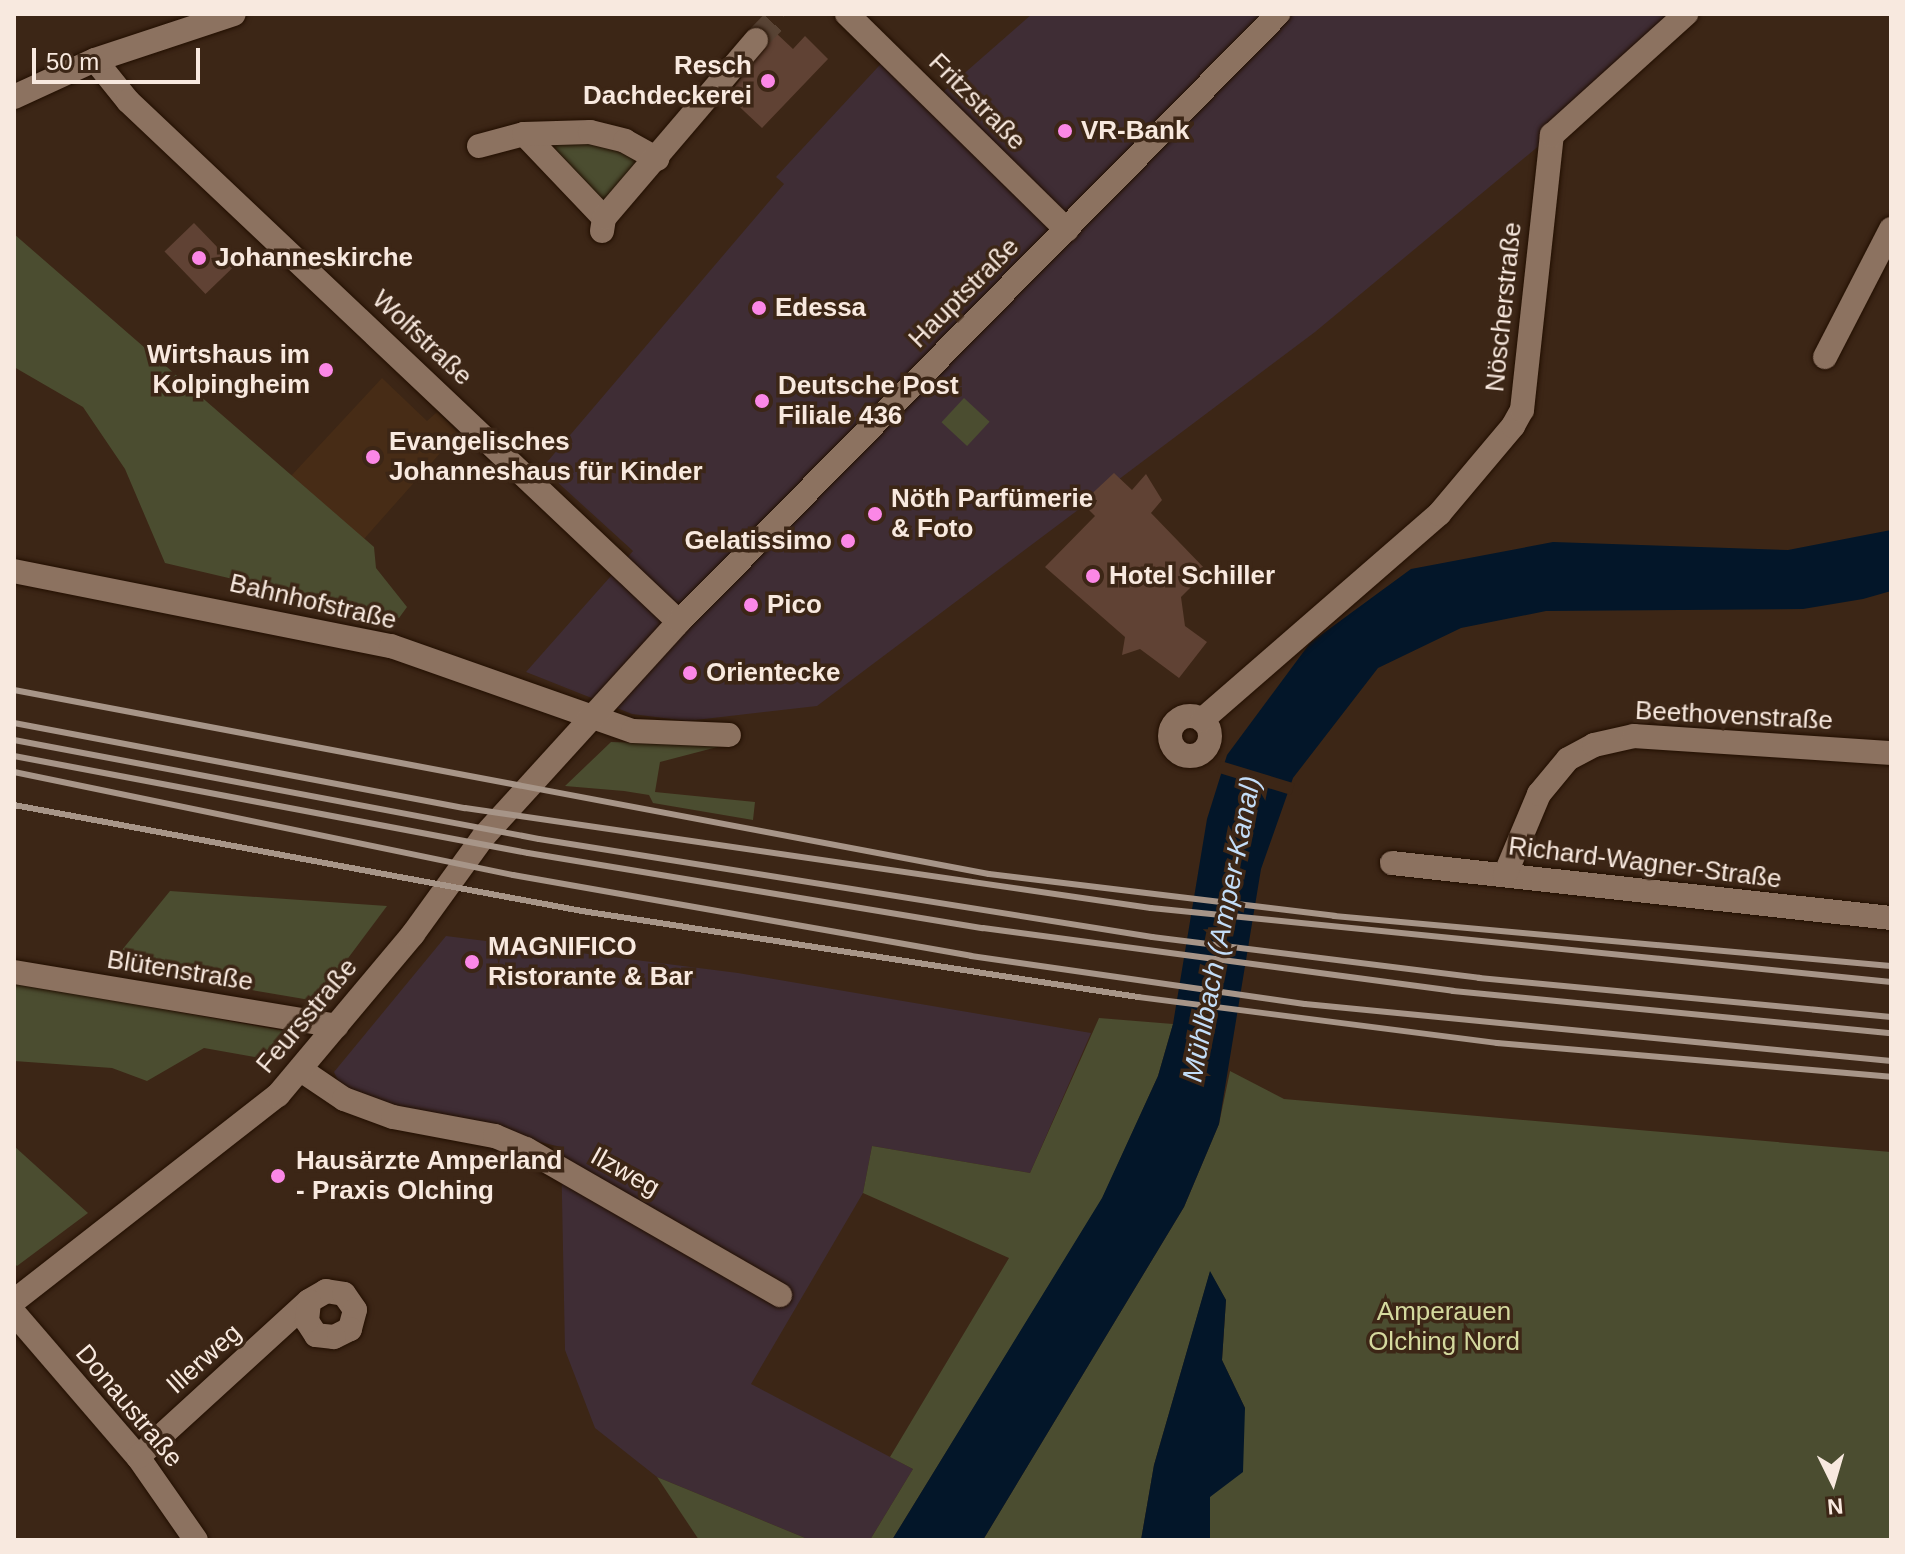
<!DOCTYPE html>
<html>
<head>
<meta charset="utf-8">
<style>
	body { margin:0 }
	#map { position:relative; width:1905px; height:1554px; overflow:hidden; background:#3c2616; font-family:Arial,sans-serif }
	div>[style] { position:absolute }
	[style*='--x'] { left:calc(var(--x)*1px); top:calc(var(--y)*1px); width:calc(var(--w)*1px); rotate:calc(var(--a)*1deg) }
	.commercial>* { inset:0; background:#3f2d35 }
	.built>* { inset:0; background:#472c16 }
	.green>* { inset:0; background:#4b4d30; transform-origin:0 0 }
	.water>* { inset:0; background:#031629 }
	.pier>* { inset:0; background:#3c2616; transform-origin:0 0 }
	.building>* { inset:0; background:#604234; transform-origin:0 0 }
	.minor-tunnel>* { height:24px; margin-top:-12px; transform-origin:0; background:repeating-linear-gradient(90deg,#584334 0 24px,transparent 0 36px) }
	.roads { filter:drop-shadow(0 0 2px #220f01) drop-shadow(0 0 2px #220f01) }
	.minor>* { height:24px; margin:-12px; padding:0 12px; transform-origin:12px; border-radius:12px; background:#8c7260 }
	.minor>.ring { margin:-12px; padding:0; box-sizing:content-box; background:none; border:24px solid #8c7260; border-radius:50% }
	.rail>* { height:6px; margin:-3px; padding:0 3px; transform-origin:3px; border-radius:3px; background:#a79588 }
	.dots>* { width:22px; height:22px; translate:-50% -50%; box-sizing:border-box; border:4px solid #3c2616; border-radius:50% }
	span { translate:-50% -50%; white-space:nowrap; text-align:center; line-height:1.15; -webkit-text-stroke:7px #3c2616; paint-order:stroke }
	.poi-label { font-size:26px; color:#f8e9df; font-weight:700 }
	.right { translate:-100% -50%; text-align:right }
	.left { translate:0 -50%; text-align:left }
	.street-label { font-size:26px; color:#f8e9df }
	.park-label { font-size:26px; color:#d4d99e }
	.water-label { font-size:28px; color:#c3ddf8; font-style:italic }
	.frame { position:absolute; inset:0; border:16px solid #f8e9df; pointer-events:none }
	.north { position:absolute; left:1793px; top:1442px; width:80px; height:80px; -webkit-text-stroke:6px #3c2616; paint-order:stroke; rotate:175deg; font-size:22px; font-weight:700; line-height:32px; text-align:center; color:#f8e9df }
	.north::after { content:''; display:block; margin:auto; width:28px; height:36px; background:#f8e9df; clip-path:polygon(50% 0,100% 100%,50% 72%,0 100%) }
	.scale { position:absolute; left:32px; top:48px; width:168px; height:36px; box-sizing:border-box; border:4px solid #f8e9df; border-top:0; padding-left:10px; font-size:24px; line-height:28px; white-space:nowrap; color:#f8e9df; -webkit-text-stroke:6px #3c2616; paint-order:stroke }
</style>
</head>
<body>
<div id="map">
	<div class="commercial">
		<i style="clip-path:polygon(1032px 14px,1686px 14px,1552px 135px,1315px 332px,817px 706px,687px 721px,632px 714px,526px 672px,633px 551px,542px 468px,784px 184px,776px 177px,890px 54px,935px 99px)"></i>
		<i style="clip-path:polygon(446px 936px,738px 973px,1091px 1033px,1030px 1173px,872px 1146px,863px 1193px,751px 1384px,913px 1469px,870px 1540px,810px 1540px,657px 1477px,595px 1428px,565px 1350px,561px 1147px,371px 1102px,342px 1089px,334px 1072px)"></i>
	</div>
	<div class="built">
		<i style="clip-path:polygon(382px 378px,427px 421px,437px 412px,458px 433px,364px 539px,291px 476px)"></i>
	</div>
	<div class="green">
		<i style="clip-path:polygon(552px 141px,608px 145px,644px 160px,602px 207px,549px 146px)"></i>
		<i style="clip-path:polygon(14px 234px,374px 547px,376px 568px,407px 607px,399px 618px,165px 563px,125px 469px,83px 407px,14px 367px)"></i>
		<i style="left:964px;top:398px;width:35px;height:33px;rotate:43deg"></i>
		<i style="clip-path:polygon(611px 742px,725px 745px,660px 762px,655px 792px,755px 802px,753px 820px,653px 803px,649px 795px,624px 791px,565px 786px)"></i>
		<i style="clip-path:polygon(170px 891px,387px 906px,316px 1001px,109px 966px)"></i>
		<i style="clip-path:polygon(14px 983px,162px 1009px,291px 1032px,271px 1060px,204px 1048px,147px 1081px,112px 1068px,14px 1061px)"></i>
		<i style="clip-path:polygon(1099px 1018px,1173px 1024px,1158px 1076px,1102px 1199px,892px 1540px,870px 1540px,913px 1469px,890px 1457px,1009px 1258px,863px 1193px,872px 1146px,1030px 1173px)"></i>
		<i style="clip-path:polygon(1230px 1071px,1284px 1099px,1891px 1152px,1891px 1540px,1210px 1540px,1210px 1497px,1245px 1408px,1222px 1360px,1226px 1300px,1210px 1272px,1154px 1465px,1141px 1540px,983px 1540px,1184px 1207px,1219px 1124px)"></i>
		<i style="clip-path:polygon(14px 1146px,88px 1213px,17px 1266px,14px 1263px)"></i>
		<i style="clip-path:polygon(657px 1477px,810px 1540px,699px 1540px)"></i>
	</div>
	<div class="water">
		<i style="clip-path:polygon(1891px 530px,1891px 591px,1863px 599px,1803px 609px,1546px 611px,1461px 628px,1378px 668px,1293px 778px,1261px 869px,1219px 1124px,1184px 1207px,983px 1540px,892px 1540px,1102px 1198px,1158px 1076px,1173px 1024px,1207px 819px,1227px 755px,1310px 643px,1411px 569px,1553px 542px,1788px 550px)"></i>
		<i style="clip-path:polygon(1210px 1271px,1226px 1300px,1222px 1360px,1245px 1408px,1243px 1472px,1210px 1497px,1210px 1540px,1141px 1540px,1154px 1465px)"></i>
	</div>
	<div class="pier">
		<i style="left:1221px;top:761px;width:77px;height:12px;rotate:17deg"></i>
	</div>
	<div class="building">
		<i style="clip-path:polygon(775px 32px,793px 49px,805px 36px,828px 59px,762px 128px,728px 96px)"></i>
		<i style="left:194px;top:223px;width:59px;height:41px;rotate:46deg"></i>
		<i style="clip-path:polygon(1114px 473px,1132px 490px,1146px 474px,1162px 500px,1151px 513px,1207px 571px,1181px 597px,1185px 626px,1207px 642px,1179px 678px,1140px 649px,1122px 655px,1125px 637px,1045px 567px,1095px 516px,1082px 503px)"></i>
	</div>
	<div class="minor-tunnel">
		<i style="--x:756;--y:40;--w:36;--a:-46"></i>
	</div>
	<div class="roads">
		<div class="minor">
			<i style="--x:847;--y:14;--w:308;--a:44.5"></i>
			<i style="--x:95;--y:60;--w:53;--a:51.2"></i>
			<i style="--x:128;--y:101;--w:758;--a:43.4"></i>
			<i style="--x:14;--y:97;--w:89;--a:-24.6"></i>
			<i style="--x:95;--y:60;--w:146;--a:-18.3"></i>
			<i style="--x:479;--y:146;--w:47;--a:-14.9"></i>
			<i style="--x:604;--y:218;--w:116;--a:-133.6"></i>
			<i style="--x:524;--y:134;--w:66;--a:-1.7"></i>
			<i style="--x:590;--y:132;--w:36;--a:14"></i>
			<i style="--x:625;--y:141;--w:37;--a:29"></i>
			<i style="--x:602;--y:231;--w:13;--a:-81"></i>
			<i style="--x:604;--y:218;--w:234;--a:-49.5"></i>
			<i style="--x:1825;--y:357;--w:144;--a:-62.7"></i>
			<i style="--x:14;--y:571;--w:384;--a:11.3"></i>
			<i style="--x:391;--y:646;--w:256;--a:19.4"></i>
			<i style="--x:633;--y:731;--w:96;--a:2.4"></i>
			<i class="ring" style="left:1170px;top:716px;width:16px;height:16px"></i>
			<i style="--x:1202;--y:720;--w:314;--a:-41"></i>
			<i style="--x:1439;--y:514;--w:115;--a:-49.9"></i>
			<i style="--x:1513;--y:426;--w:18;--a:-61"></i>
			<i style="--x:1522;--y:410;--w:277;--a:-83.8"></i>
			<i style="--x:1552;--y:135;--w:181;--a:-42.1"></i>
			<i style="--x:1392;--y:863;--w:502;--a:6.29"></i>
			<i style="--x:1505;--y:875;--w:88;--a:-67.2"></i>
			<i style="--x:1539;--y:794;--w:45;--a:-50.4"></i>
			<i style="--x:1568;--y:759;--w:30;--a:-28"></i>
			<i style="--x:1594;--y:745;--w:41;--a:-12.7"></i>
			<i style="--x:1634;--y:736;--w:258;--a:3.8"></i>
			<i style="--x:14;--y:972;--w:327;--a:9.5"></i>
			<i style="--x:301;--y:1070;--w:52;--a:34"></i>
			<i style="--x:344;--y:1099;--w:52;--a:20.2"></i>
			<i style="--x:393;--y:1117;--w:104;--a:10.6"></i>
			<i style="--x:495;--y:1136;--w:34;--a:23"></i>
			<i style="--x:526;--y:1149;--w:293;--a:29.9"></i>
			<i style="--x:14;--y:1301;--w:335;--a:-38"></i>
			<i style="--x:278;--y:1095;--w:210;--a:-50"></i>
			<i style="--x:413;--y:934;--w:121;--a:-54.1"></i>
			<i style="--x:484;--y:836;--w:290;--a:-47.7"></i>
			<i style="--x:679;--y:622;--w:854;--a:-45.43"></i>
			<i style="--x:14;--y:1313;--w:190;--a:49.3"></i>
			<i style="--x:138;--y:1457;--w:101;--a:55.1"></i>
			<i style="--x:138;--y:1457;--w:231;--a:-42.4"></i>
			<i style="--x:309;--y:1301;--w:20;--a:-30"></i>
			<i style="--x:326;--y:1291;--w:18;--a:9"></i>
			<i style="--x:344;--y:1294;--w:19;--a:55"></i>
			<i style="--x:355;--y:1310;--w:20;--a:105"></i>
			<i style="--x:350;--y:1329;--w:18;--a:153"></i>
			<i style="--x:334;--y:1337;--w:18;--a:-174"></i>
			<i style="--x:316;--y:1335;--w:17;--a:-123"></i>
			<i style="--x:307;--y:1321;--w:20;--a:-84"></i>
		</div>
	</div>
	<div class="rail">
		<i style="--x:14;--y:690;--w:992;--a:10.69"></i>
		<i style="--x:989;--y:874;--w:348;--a:6.9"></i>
		<i style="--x:1334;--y:916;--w:559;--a:5.13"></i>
		<i style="--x:14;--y:723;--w:459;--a:10.7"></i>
		<i style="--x:465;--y:808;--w:693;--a:8.29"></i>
		<i style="--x:1151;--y:908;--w:744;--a:5.71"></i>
		<i style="--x:14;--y:740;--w:534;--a:10.68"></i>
		<i style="--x:539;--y:839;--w:621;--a:9.08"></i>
		<i style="--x:1152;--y:937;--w:330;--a:7.1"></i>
		<i style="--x:1479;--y:978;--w:414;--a:5.4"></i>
		<i style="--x:14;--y:756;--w:523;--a:10.69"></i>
		<i style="--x:528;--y:853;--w:461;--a:9.4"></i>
		<i style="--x:983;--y:928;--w:474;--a:7.6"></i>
		<i style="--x:1453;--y:991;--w:440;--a:5.5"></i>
		<i style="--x:14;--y:772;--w:510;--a:11.66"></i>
		<i style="--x:513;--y:875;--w:465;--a:10"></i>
		<i style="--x:971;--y:956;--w:337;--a:8.2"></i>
		<i style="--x:1305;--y:1004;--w:589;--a:5.56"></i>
		<i style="--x:14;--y:805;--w:578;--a:10.57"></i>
		<i style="--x:582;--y:911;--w:563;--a:8.79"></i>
		<i style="--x:1138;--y:997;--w:362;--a:7.3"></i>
		<i style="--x:1497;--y:1043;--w:395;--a:4.9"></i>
	</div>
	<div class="dots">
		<i style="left:768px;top:81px;background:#fb87e6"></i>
		<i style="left:1065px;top:131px;background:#fb87e6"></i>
		<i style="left:199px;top:258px;background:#fb87e6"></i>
		<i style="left:759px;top:308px;background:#fb87e6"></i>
		<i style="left:326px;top:370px;background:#fb87e6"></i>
		<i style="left:762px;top:401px;background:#fb87e6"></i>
		<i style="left:373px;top:457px;background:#fb87e6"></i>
		<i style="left:875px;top:514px;background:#fb87e6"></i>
		<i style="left:848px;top:541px;background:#fb87e6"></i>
		<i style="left:1093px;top:576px;background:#fb87e6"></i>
		<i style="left:751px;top:605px;background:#fb87e6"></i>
		<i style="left:690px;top:673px;background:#fb87e6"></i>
		<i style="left:472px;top:962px;background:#fb87e6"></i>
		<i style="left:278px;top:1176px;background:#fb87e6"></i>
	</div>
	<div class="poi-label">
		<span class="right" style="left:752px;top:81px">Resch<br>Dachdeckerei</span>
		<span class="left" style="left:1081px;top:131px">VR-Bank</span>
		<span class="left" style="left:215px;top:258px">Johanneskirche</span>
		<span class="left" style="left:775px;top:308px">Edessa</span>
		<span class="right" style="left:310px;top:370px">Wirtshaus im<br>Kolpingheim</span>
		<span class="left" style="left:778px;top:401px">Deutsche Post<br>Filiale 436</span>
		<span class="left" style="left:389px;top:457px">Evangelisches<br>Johanneshaus für Kinder</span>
		<span class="left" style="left:891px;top:514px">Nöth Parfümerie<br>&amp; Foto</span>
		<span class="right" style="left:832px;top:541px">Gelatissimo</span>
		<span class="left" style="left:1109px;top:576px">Hotel Schiller</span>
		<span class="left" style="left:767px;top:605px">Pico</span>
		<span class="left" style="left:706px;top:673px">Orientecke</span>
		<span class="left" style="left:488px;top:962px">MAGNIFICO<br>Ristorante &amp; Bar</span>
		<span class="left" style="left:296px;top:1176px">Hausärzte Amperland<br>- Praxis Olching</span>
	</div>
	<div class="street-label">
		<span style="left:977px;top:102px;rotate:45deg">Fritzstraße</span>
		<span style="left:964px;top:293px;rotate:-45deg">Hauptstraße</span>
		<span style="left:1504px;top:307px;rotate:-84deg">Nöscherstraße</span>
		<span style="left:422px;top:338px;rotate:43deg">Wolfstraße</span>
		<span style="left:313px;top:602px;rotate:13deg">Bahnhofstraße</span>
		<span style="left:1734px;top:716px;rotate:3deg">Beethovenstraße</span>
		<span style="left:1645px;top:863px;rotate:7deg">Richard-Wagner-Straße</span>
		<span style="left:180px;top:971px;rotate:9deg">Blütenstraße</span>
		<span style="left:307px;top:1016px;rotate:-50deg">Feursstraße</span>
		<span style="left:625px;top:1172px;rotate:29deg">Ilzweg</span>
		<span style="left:204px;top:1359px;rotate:-42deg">Illerweg</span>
		<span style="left:129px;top:1406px;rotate:50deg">Donaustraße</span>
	</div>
	<div class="park-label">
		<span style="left:1444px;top:1327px">Amperauen<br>Olching Nord</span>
	</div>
	<div class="water-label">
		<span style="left:1222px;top:929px;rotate:-79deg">Mühlbach (Amper-Kanal)</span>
	</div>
	<div class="frame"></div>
	<div class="north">N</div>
	<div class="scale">50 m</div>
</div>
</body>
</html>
